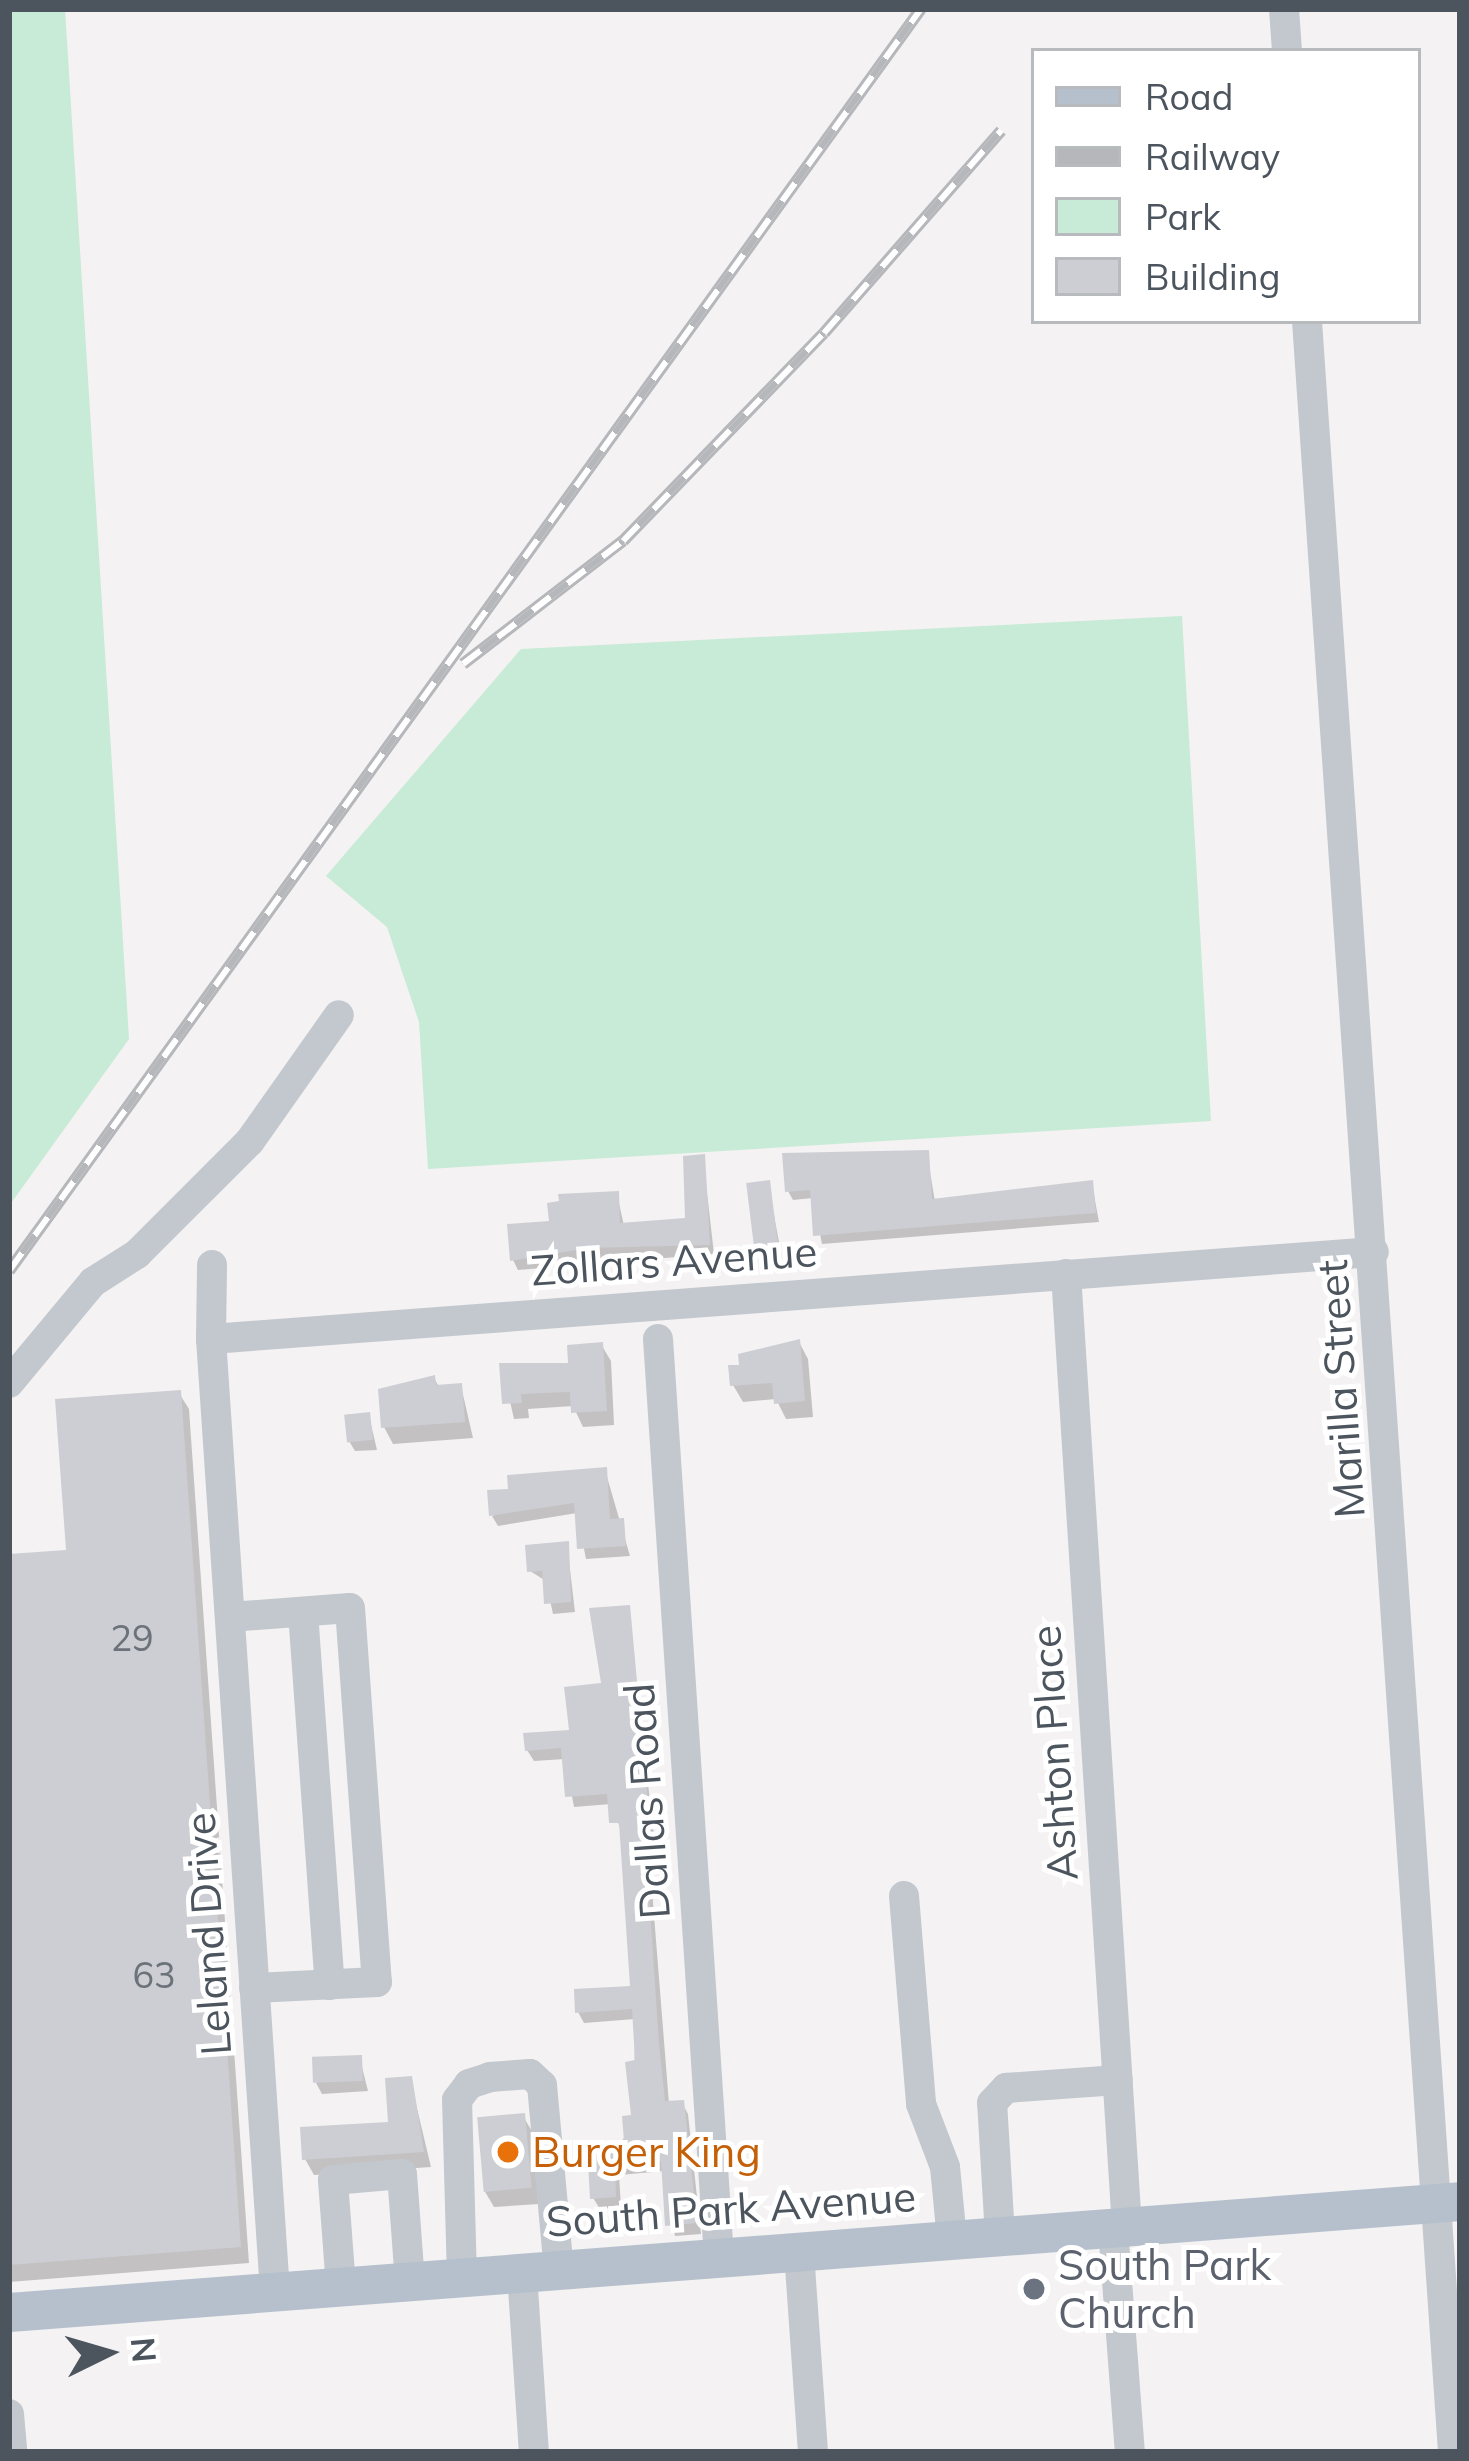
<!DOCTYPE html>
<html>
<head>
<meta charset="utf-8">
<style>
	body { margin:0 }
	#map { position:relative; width:1469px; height:2461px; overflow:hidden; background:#f4f2f2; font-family:Mulish,sans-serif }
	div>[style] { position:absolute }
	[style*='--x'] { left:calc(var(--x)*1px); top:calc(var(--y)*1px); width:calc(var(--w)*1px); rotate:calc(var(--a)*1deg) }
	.green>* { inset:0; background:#c7ebd6 }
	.shadow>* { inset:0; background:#0003 }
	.building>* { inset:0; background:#cdced3; transform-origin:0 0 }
	.minor>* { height:30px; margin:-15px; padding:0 15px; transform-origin:15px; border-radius:15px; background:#c2c8ce }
	.major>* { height:39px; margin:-19.5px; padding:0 19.5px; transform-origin:19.5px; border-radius:19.5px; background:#b5c0cc }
	.rail>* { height:12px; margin-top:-6px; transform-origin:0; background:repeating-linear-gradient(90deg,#fff 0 22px,#b5b7bb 0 44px); box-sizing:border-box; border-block:3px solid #b5b7bb }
	.dots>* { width:33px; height:33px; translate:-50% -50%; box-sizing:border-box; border:6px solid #fff; border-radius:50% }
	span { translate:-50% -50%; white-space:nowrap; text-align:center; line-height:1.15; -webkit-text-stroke:10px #fff; paint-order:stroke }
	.number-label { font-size:36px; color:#6c727a }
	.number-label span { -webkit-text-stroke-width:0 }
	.street-label { font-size:42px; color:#4c545d }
	.food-label { font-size:42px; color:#c56008 }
	.left { translate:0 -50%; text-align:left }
	.worship-label { font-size:42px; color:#5b616d }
	.frame { position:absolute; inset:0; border:12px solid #4c545d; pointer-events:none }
	.legend { position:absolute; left:1031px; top:48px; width:390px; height:276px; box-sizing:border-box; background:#fff; border:3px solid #b7bbbe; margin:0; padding:15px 21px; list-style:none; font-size:36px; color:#4c545d }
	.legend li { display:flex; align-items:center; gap:24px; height:60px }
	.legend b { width:60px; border:3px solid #b7bbbe }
	.north { position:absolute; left:48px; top:2293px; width:120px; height:120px; -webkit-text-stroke:9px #fff; paint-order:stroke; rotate:85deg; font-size:33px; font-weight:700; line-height:48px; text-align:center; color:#4c545d }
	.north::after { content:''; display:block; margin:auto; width:42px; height:54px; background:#4c545d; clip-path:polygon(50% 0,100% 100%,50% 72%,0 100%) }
</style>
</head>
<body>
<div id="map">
	<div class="green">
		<i style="clip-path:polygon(9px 9px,65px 9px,129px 1039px,9px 1206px)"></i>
		<i style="clip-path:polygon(1182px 616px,1211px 1121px,428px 1169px,419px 1022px,387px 927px,326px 876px,521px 649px)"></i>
	</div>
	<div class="shadow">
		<i style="clip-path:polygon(927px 1153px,935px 1202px,1092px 1184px,1099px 1222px,822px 1244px,813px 1198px,793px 1200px,788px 1191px)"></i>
		<i style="clip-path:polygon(703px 1157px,714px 1254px,518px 1270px,513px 1260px,552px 1224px,617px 1194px,624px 1226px,688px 1221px)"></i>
		<i style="clip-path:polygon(768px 1183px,782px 1258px,762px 1260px,756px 1250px)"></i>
		<i style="clip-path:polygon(799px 1342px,808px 1359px,813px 1417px,786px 1419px,776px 1399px,743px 1402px,733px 1385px)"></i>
		<i style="clip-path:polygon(602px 1346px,611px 1361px,614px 1425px,583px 1427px,573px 1406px,528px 1409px,529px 1418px,514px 1419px,502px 1366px,571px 1366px)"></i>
		<i style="clip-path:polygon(434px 1378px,439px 1387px,461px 1386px,473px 1438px,393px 1444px,384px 1427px)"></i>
		<i style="clip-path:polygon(179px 1393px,189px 1409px,249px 2263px,9px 2282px,9px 1557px,69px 1553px)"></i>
		<i style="clip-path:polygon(369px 1416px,377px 1450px,355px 1451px,349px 1441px)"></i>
		<i style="clip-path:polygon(605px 1470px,630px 1556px,586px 1559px,577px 1513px,498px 1526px,492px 1516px)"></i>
		<i style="clip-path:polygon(567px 1544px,575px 1612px,553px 1614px,546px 1581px,530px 1571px)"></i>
		<i style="clip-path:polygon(628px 1608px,654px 1836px,663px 1847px,651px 1877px,669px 2104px,682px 2103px,688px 2114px,701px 2234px,675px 2236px,664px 2171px,619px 2175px,621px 2207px,600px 2209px,593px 2198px,634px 2118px,635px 2019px,584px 2023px,578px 2012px,633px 1989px,622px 1833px,611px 1804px,574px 1807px,565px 1759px,534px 1761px,527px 1750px,572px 1733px,604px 1686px)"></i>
		<i style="clip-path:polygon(360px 2059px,368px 2091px,322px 2094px,316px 2083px)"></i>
		<i style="clip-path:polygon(410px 2079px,431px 2167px,314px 2175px,305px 2159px,391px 2124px)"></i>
		<i style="clip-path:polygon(523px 2116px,533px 2133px,539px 2204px,494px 2207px,484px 2190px)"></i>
	</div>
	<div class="building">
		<i style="clip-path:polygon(929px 1150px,932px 1199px,1093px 1180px,1096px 1213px,813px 1236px,810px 1190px,785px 1192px,782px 1153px)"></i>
		<i style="clip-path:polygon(705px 1154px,710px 1245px,589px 1248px,510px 1261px,507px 1224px,549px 1221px,547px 1203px,559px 1201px,558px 1194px,619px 1191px,620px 1223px,685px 1218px,683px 1156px)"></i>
		<i style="left:770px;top:1180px;width:68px;height:24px;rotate:83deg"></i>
		<i style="clip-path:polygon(800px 1339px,805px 1401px,774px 1404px,772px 1383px,730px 1386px,728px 1365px,739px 1365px,738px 1354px)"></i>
		<i style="clip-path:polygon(603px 1342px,607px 1411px,571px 1413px,570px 1392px,521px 1394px,522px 1403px,502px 1404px,499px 1363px,568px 1363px,567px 1345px)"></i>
		<i style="clip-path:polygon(435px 1375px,436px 1385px,462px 1383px,465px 1422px,381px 1428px,378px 1389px)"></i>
		<i style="clip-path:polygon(181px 1390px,241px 2247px,9px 2265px,9px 1554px,66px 1550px,55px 1399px)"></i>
		<i style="left:370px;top:1412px;width:28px;height:26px;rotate:84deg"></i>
		<i style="clip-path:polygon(607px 1467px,610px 1519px,624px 1518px,626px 1546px,577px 1549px,574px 1503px,489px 1516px,487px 1490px,508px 1489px,507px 1475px)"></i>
		<i style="clip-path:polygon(569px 1541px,571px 1602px,544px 1604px,542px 1571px,527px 1572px,525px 1545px)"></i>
		<i style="clip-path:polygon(630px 1605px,651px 1834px,658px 1833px,659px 1851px,648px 1852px,647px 1864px,659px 2044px,665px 2101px,684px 2100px,697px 2223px,665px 2226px,661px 2161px,615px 2165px,616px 2197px,590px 2199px,587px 2143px,624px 2141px,622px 2116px,631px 2115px,625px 2062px,635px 2060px,632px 2009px,575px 2013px,574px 1989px,630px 1986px,619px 1823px,609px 1823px,607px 1794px,565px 1797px,561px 1748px,525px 1751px,523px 1733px,569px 1730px,564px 1687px,601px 1683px,589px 1608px)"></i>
		<i style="left:362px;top:2055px;width:26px;height:50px;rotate:88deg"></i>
		<i style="clip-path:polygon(412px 2076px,424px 2152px,302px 2160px,300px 2127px,388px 2122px,385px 2078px)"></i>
		<i style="left:525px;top:2113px;width:75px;height:48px;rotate:85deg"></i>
	</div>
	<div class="minor">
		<i style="--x:1284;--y:9;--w:42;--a:85.9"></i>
		<i style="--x:1307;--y:321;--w:2136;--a:86.08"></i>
		<i style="--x:1066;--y:1274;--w:955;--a:86.34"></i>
		<i style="--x:211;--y:1339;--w:74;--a:-89.2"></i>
		<i style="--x:658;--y:1339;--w:921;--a:86.2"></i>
		<i style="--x:9;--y:1383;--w:131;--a:-50.3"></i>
		<i style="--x:93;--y:1282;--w:52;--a:-32.5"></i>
		<i style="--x:137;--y:1254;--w:160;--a:-45"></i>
		<i style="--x:250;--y:1141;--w:154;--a:-54.8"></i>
		<i style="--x:303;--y:1612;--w:374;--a:85.9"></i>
		<i style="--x:230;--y:1617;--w:120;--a:-4.3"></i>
		<i style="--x:350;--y:1608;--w:375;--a:85.9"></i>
		<i style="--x:377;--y:1982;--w:123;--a:177.2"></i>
		<i style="--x:904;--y:1896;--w:209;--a:85.3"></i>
		<i style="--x:921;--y:2104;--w:67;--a:69.1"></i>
		<i style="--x:945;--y:2167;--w:73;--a:84.5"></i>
		<i style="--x:1113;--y:2228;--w:225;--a:85.7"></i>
		<i style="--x:1000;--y:2236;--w:133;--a:-93.4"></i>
		<i style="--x:992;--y:2103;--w:21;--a:-47"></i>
		<i style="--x:1006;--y:2088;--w:112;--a:-4.1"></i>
		<i style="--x:799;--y:2252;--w:200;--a:86"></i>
		<i style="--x:522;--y:2273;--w:179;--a:86.2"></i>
		<i style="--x:462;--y:2278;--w:178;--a:-91.6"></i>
		<i style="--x:457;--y:2100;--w:20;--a:-53"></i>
		<i style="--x:469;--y:2084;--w:22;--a:-18"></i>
		<i style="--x:490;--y:2077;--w:40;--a:-4.3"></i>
		<i style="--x:530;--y:2074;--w:16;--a:43"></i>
		<i style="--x:542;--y:2085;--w:187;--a:84.8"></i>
		<i style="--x:341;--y:2287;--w:107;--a:-94.3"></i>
		<i style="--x:333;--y:2180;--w:69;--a:-5"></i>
		<i style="--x:402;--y:2174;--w:108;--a:85.8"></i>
		<i style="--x:275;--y:2292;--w:955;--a:-93.84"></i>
		<i style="--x:211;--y:1339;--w:1166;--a:-4.28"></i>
		<i style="--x:9;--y:2414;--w:38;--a:85"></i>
	</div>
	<div class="major">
		<i style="--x:9;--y:2312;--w:1455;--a:-4.37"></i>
	</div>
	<div class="rail">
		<i style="--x:463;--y:664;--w:202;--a:-37.6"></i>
		<i style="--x:623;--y:541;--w:289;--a:-46"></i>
		<i style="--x:824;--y:333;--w:269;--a:-48.8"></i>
		<i style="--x:9;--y:1271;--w:1557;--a:-54.15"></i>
	</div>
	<div class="dots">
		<i style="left:508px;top:2152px;background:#e8710a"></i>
		<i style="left:1034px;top:2289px;background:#6b7280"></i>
	</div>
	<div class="number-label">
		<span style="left:132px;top:1638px">29</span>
		<span style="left:154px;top:1975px">63</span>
	</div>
	<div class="street-label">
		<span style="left:674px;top:1261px;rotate:-4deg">Zollars Avenue</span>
		<span style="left:1341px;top:1389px;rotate:-94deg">Marilla Street</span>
		<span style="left:1054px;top:1753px;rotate:-94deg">Ashton Place</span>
		<span style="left:647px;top:1801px;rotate:-94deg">Dallas Road</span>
		<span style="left:208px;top:1934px;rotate:-94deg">Leland Drive</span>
		<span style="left:731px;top:2209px;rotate:-4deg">South Park Avenue</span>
	</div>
	<div class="food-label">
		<span class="left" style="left:532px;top:2152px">Burger King</span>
	</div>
	<div class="worship-label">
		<span class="left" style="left:1058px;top:2289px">South Park<br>Church</span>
	</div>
	<div class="frame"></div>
	<ul class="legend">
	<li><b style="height:15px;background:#b5c0cc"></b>Road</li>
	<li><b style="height:15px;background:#b5b7bb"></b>Railway</li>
	<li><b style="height:33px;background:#c7ebd6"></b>Park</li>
	<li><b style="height:33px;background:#cdced3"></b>Building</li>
	</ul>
	<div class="north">N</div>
</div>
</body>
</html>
